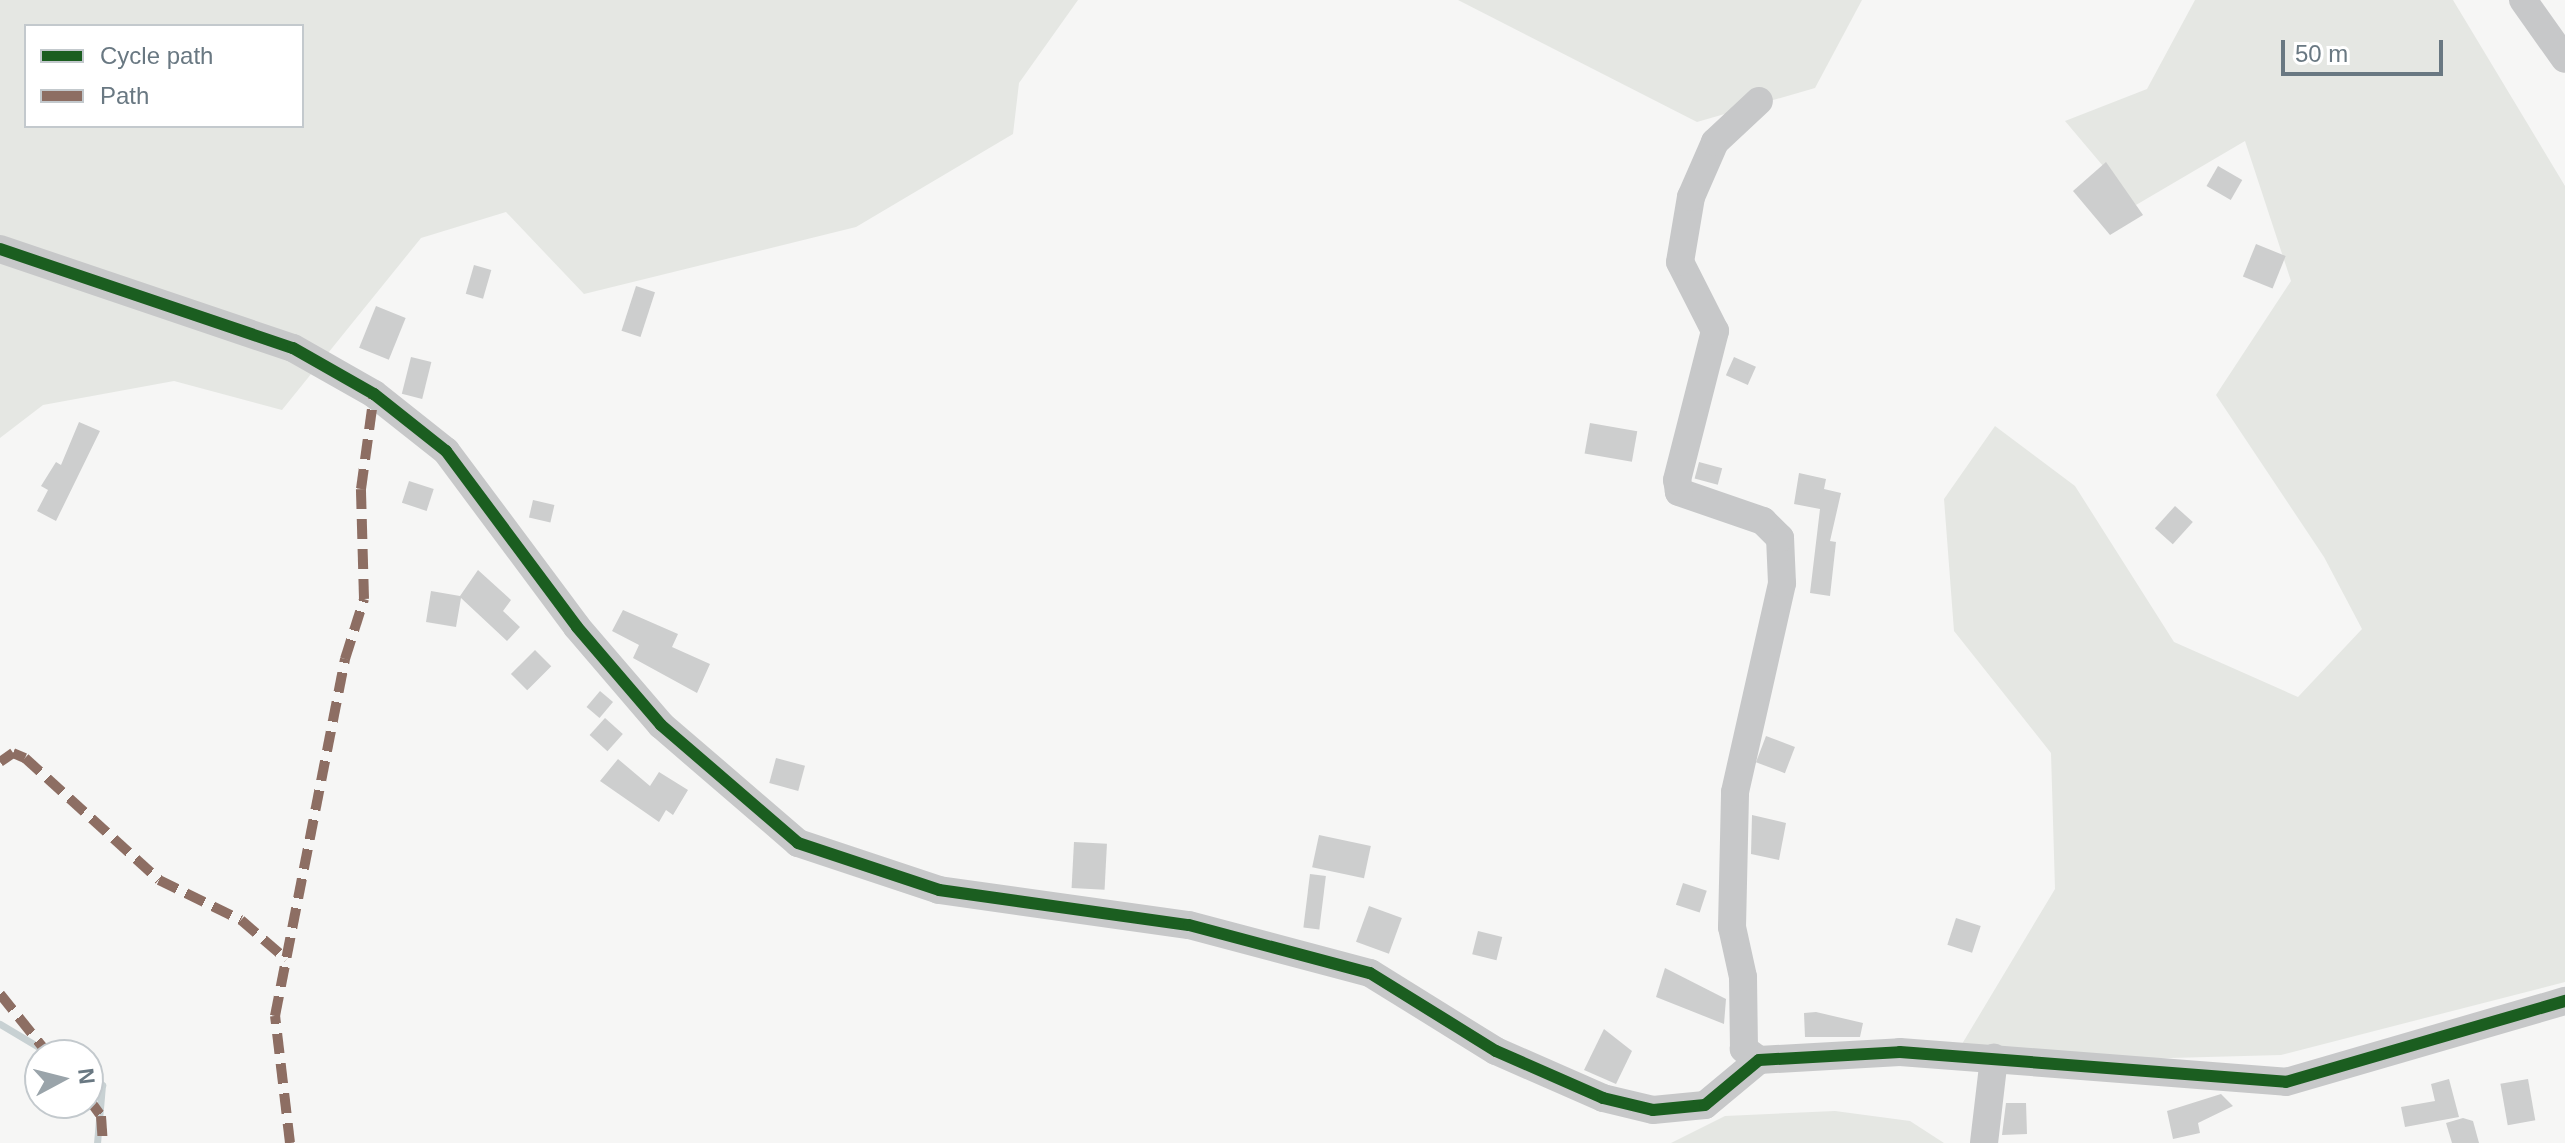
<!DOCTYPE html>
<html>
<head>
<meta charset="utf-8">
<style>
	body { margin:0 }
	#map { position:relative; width:2565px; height:1143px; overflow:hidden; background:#f6f6f5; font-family:Arial,sans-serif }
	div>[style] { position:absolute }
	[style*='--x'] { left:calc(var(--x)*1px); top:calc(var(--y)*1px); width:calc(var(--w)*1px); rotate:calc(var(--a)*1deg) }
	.green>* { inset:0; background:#e5e7e3 }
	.stream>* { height:7px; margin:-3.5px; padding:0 3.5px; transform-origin:3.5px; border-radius:3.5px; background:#c8d1d3 }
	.building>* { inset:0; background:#cdcece; transform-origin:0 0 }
	.minor>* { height:28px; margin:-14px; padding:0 14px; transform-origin:14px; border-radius:14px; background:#c7c8c9 }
	.quiet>* { height:10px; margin-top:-5px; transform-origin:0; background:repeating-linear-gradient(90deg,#8d6e63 0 20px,transparent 0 30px) }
	.cycleway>* { height:12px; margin:-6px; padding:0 6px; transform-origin:6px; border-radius:6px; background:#1b5e20 }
	span { translate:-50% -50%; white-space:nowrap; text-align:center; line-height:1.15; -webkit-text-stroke:8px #fff; paint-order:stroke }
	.legend { position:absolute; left:24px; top:24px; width:280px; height:104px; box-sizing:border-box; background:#fff; border:2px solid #c3c9cd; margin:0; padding:10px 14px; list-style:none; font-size:24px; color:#697882 }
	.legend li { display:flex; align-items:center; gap:16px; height:40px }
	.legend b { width:40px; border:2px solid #c3c9cd }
	.north { position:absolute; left:24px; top:1039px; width:80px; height:80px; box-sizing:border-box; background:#fff; border:2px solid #c3c9cd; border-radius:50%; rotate:83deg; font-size:22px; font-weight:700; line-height:32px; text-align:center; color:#697882 }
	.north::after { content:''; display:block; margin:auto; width:28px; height:36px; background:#9aa4aa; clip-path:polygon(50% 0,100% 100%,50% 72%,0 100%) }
	.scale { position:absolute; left:2281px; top:40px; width:162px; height:36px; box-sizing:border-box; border:4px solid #697882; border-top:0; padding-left:10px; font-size:24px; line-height:28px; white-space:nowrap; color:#697882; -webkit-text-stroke:6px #fff; paint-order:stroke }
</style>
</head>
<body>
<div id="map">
	<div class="green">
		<i style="clip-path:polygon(evenodd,0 0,1078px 0,1019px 83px,1013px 134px,856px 227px,584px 294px,506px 212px,421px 238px,282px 410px,174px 381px,43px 405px,0 438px,0 0,26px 26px,302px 26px,302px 126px,26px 126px,26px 26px)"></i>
		<i style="clip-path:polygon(1458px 0,1862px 0,1815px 88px,1697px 122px)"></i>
		<i style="clip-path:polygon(2195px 0,2453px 0,2565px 186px,2565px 982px,2281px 1055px,1950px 1064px,2055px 889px,2051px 753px,1954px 631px,1944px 499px,1995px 426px,2075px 486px,2174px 642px,2298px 697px,2362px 629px,2324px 557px,2216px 395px,2291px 281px,2245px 141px,2136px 205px,2065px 121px,2147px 89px)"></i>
		<i style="clip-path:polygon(1835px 1111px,1910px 1121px,1944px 1143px,1671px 1143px,1725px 1116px)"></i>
	</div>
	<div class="stream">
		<i style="--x:0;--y:1024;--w:61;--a:30.8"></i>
		<i style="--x:88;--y:1076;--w:17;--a:33"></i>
		<i style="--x:102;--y:1085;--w:58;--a:94.9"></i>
	</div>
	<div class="building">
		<i style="clip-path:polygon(2106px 162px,2143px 215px,2110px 235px,2073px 191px)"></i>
		<i style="left:2218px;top:166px;width:28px;height:23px;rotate:30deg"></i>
		<i style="left:2256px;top:244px;width:32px;height:35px;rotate:22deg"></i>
		<i style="left:474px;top:265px;width:18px;height:30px;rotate:16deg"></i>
		<i style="left:636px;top:286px;width:20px;height:47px;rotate:18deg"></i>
		<i style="left:376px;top:306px;width:32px;height:45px;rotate:22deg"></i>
		<i style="left:411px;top:357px;width:21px;height:38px;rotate:14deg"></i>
		<i style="left:1734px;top:357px;width:24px;height:20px;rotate:24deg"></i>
		<i style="clip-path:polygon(79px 422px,100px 431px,56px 521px,37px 511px,48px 490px,41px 486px,56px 462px,61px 465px)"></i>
		<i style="left:1590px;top:423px;width:48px;height:31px;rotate:10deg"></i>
		<i style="left:1699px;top:462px;width:24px;height:17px;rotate:15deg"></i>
		<i style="clip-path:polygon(1799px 473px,1826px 479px,1824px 489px,1841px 493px,1830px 541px,1836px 542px,1830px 596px,1810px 593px,1820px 509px,1794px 504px)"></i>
		<i style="left:409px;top:481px;width:26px;height:23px;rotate:18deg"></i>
		<i style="left:533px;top:500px;width:22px;height:18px;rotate:13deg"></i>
		<i style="left:2175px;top:506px;width:24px;height:30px;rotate:42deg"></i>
		<i style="clip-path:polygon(478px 570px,511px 600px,503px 611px,520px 627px,507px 641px,461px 598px,456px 627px,426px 622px,431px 591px,460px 596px)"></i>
		<i style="clip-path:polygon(623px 610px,678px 634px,672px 647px,710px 664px,697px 693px,633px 658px,639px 645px,612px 631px)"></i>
		<i style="left:535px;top:650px;width:23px;height:34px;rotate:45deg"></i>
		<i style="left:600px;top:691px;width:17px;height:21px;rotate:40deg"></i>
		<i style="left:605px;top:718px;width:24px;height:23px;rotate:42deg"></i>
		<i style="left:1766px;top:736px;width:31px;height:28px;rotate:21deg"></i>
		<i style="left:776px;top:758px;width:30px;height:26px;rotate:15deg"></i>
		<i style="clip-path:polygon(618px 759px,650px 786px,659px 772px,688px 790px,673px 815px,666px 810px,659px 822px,600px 781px)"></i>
		<i style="clip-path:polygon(1752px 815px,1786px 823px,1779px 860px,1751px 854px)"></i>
		<i style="left:1319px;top:835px;width:53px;height:33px;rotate:12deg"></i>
		<i style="left:1074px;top:842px;width:33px;height:46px;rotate:3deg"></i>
		<i style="left:1310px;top:874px;width:16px;height:54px;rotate:7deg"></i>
		<i style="left:1683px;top:883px;width:25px;height:23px;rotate:18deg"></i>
		<i style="left:1369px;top:906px;width:35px;height:38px;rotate:20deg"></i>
		<i style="left:1956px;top:918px;width:26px;height:28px;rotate:18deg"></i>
		<i style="left:1478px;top:931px;width:25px;height:24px;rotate:14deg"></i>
		<i style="clip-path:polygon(1665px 968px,1726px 999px,1724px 1024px,1656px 997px)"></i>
		<i style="clip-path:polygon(1816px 1012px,1863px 1023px,1860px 1037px,1805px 1037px,1804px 1013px)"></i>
		<i style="clip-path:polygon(1604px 1029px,1632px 1051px,1616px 1084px,1584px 1070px)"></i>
		<i style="clip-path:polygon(2449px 1079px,2459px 1117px,2405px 1127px,2401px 1107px,2435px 1101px,2431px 1084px)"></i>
		<i style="left:2528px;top:1079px;width:42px;height:28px;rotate:80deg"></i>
		<i style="clip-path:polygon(2221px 1094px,2233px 1106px,2198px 1123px,2200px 1133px,2173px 1139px,2167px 1111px)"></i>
		<i style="clip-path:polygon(2006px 1103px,2026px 1103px,2027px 1134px,2002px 1135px)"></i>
		<i style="clip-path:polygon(2463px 1118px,2473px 1121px,2479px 1143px,2452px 1143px,2446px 1123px)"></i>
	</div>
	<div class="minor">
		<i style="--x:2523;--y:0;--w:72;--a:54.6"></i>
		<i style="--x:0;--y:249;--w:309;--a:18.7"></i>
		<i style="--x:293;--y:348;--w:93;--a:29.6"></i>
		<i style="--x:374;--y:394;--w:92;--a:38.4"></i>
		<i style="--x:446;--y:451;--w:219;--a:53.3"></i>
		<i style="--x:577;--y:627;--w:129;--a:49.4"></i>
		<i style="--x:661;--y:725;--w:181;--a:40.7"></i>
		<i style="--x:798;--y:843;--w:149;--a:18.4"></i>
		<i style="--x:939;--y:890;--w:252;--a:8"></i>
		<i style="--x:1189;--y:925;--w:187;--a:14.9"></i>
		<i style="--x:1370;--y:973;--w:148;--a:31.8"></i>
		<i style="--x:1496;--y:1051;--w:117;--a:23.7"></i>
		<i style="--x:1603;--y:1098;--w:51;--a:13.5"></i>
		<i style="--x:1653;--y:1110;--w:52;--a:-5.5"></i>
		<i style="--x:1705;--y:1105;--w:70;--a:-39.8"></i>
		<i style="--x:1759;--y:1060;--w:141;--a:-3.2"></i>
		<i style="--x:1900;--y:1052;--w:387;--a:4.4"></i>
		<i style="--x:2286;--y:1082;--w:291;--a:-16.2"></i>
		<i style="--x:1759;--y:1060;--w:19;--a:-144"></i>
		<i style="--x:1744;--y:1049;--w:72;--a:-90.8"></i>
		<i style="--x:1743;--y:977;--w:51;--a:-102.4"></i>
		<i style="--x:1732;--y:927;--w:135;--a:-88.7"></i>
		<i style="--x:1735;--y:792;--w:214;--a:-77.3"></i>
		<i style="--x:1782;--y:583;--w:45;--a:-92.5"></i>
		<i style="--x:1780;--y:538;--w:24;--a:-135"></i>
		<i style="--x:1763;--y:521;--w:89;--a:-161"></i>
		<i style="--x:1679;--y:492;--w:12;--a:-99"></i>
		<i style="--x:1677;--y:480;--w:154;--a:-75.7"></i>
		<i style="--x:1715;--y:331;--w:77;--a:-116.9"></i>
		<i style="--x:1680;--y:262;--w:66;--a:-80.4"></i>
		<i style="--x:1691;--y:197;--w:60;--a:-66.4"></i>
		<i style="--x:1715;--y:142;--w:60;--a:-43"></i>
		<i style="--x:1984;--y:1143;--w:86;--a:-83.3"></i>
	</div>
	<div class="quiet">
		<i style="--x:0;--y:762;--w:16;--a:-35"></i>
		<i style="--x:13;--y:753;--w:13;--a:23"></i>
		<i style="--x:25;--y:758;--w:181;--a:42.3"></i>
		<i style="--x:159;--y:880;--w:91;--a:26"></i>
		<i style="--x:241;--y:920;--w:60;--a:40.9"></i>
		<i style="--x:0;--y:994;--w:78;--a:51.2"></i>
		<i style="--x:88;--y:1098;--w:22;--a:54"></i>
		<i style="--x:101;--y:1116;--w:27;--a:86"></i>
		<i style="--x:290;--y:1143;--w:128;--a:-96.7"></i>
		<i style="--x:275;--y:1016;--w:364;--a:-78.9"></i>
		<i style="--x:345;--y:659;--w:63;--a:-72.4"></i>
		<i style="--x:364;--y:599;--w:110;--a:-91.6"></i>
		<i style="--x:361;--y:489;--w:96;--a:-82.2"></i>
	</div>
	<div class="cycleway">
		<i style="--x:0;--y:249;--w:309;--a:18.7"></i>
		<i style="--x:293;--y:348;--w:93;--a:29.6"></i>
		<i style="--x:374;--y:394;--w:92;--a:38.4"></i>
		<i style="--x:446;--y:451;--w:219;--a:53.3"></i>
		<i style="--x:577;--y:627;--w:129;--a:49.4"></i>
		<i style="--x:661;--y:725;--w:181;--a:40.7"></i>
		<i style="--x:798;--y:843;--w:149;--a:18.4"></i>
		<i style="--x:939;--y:890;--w:252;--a:8"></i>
		<i style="--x:1189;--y:925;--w:187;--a:14.9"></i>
		<i style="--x:1370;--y:973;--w:148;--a:31.8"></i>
		<i style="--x:1496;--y:1051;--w:117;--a:23.7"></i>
		<i style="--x:1603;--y:1098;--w:51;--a:13.5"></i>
		<i style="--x:1653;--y:1110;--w:52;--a:-5.5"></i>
		<i style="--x:1705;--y:1105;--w:70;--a:-39.8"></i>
		<i style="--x:1759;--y:1060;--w:141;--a:-3.2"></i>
		<i style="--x:1900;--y:1052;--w:387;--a:4.4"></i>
		<i style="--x:2286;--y:1082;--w:291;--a:-16.2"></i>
	</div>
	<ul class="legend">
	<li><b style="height:10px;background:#1b5e20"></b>Cycle path</li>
	<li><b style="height:10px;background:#8d6e63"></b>Path</li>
	</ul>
	<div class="north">N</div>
	<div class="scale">50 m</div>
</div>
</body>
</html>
